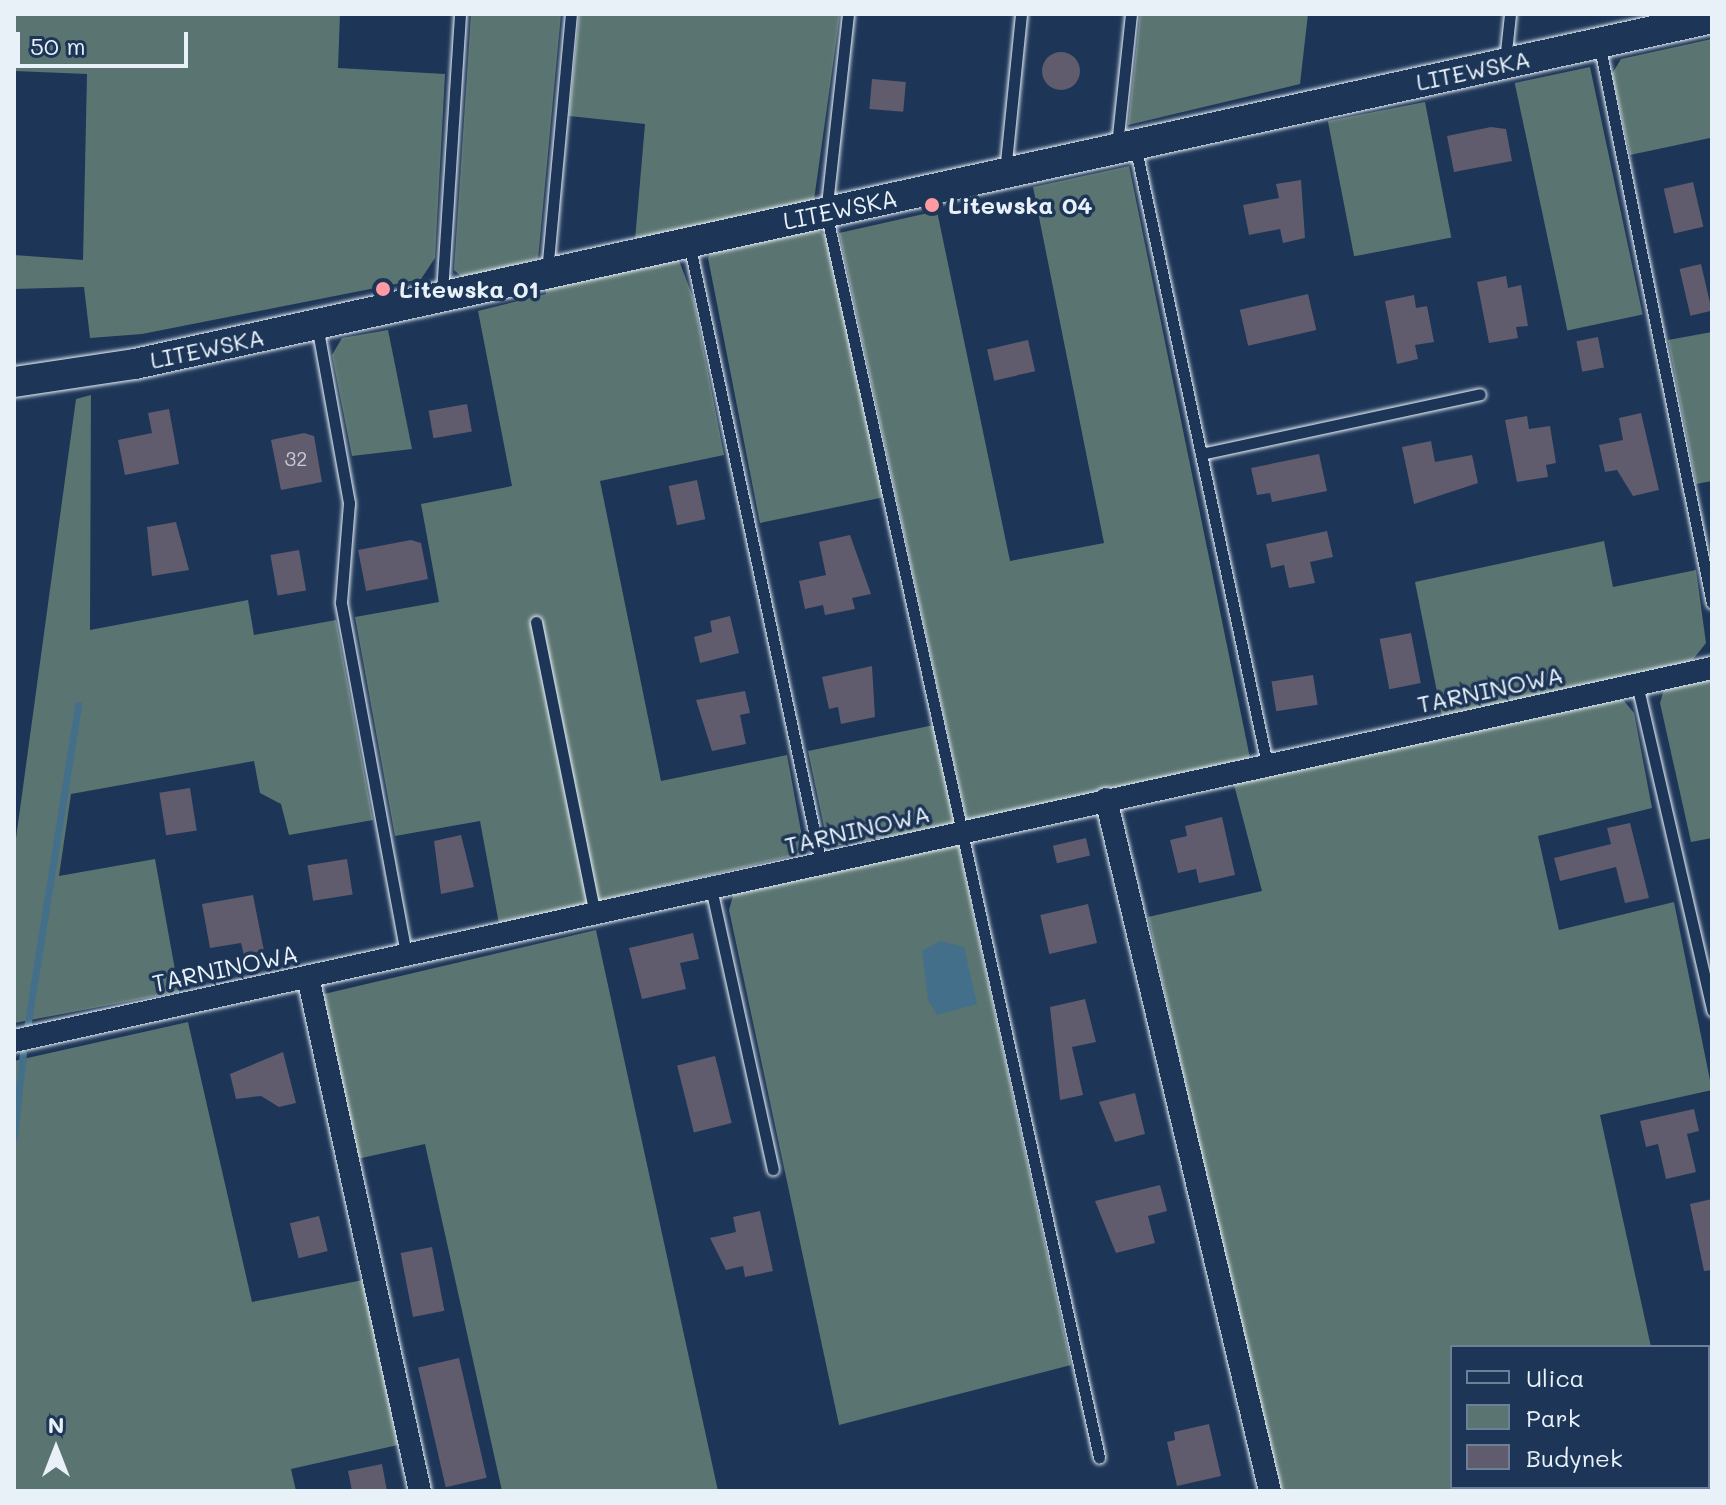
<!DOCTYPE html>
<html>
<head>
<meta charset="utf-8">
<style>
	body { margin:0 }
	#map { position:relative; width:1726px; height:1505px; overflow:hidden; background:#1d3557; font-family:Mali,sans-serif }
	div>[style] { position:absolute }
	[style*='--x'] { left:calc(var(--x)*1px); top:calc(var(--y)*1px); width:calc(var(--w)*1px); rotate:calc(var(--a)*1deg) }
	.green>* { inset:0; background:#5a7471; transform-origin:0 0 }
	.water>* { inset:0; background:#446f8a }
	.stream>* { height:7px; margin:-3.5px; padding:0 3.5px; transform-origin:3.5px; border-radius:3.5px; background:#446f8a }
	.building>* { inset:0; background:#605c6d; transform-origin:0 0 }
	.round { border-radius:50% }
	.roads { filter:drop-shadow(0 0 2px #e8f1f8) drop-shadow(0 0 2px #e8f1f8) }
	.lane>* { height:11px; margin:-5.5px; padding:0 5.5px; transform-origin:5.5px; border-radius:5.5px; background:#1d3557 }
	.street>* { height:22px; margin:-11px; padding:0 11px; transform-origin:11px; border-radius:11px; background:#1d3557 }
	.secondary>* { height:30px; margin:-15px; padding:0 15px; transform-origin:15px; border-radius:15px; background:#1d3557 }
	.dots>* { width:22px; height:22px; translate:-50% -50%; box-sizing:border-box; border:4px solid #1d3557; border-radius:50% }
	span { translate:-50% -50%; white-space:nowrap; text-align:center; line-height:1.15; -webkit-text-stroke:7px #1d3557; paint-order:stroke }
	.number-label { font-size:20px; color:#c6ccd5 }
	.number-label span { -webkit-text-stroke-width:0 }
	.street-label { font-size:24px; color:#e8f1f8 }
	.poi-label { font-size:24px; color:#e8f1f8; font-weight:700 }
	.left { translate:0 -50%; text-align:left }
	.frame { position:absolute; inset:0; border:16px solid #e8f1f8; pointer-events:none }
	.legend { position:absolute; left:1450px; top:1345px; width:260px; height:144px; box-sizing:border-box; background:#1d3557; border:2px solid #6e8097; margin:0; padding:10px 14px; list-style:none; font-size:24px; color:#e8f1f8 }
	.legend li { display:flex; align-items:center; gap:16px; height:40px }
	.legend b { width:40px; border:2px solid #6e8097 }
	.north { position:absolute; left:16px; top:1409px; width:80px; height:80px; -webkit-text-stroke:6px #1d3557; paint-order:stroke; rotate:0deg; font-size:22px; font-weight:700; line-height:32px; text-align:center; color:#e8f1f8 }
	.north::after { content:''; display:block; margin:auto; width:28px; height:36px; background:#e8f1f8; clip-path:polygon(50% 0,100% 100%,50% 72%,0 100%) }
	.scale { position:absolute; left:16px; top:32px; width:172px; height:36px; box-sizing:border-box; border:4px solid #e8f1f8; border-top:0; padding-left:10px; font-size:24px; line-height:28px; white-space:nowrap; color:#e8f1f8; -webkit-text-stroke:6px #1d3557; paint-order:stroke }
</style>
</head>
<body>
<div id="map">
	<div class="green">
		<i style="clip-path:polygon(14px 14px,340px 14px,338px 68px,445px 74px,435px 258px,421px 279px,142px 334px,90px 338px,84px 287px,14px 289px,14px 255px,83px 260px,87px 74px,14px 71px)"></i>
		<i style="clip-path:polygon(471px 14px,561px 14px,538px 259px,463px 278px,454px 270px)"></i>
		<i style="clip-path:polygon(579px 14px,840px 14px,814px 200px,635px 240px,645px 124px,569px 116px)"></i>
		<i style="clip-path:polygon(1140px 14px,1308px 14px,1300px 84px,1128px 125px)"></i>
		<i style="clip-path:polygon(1712px 39px,1712px 146px,1710px 138px,1630px 155px,1612px 74px,1621px 59px)"></i>
		<i style="left:1590px;top:67px;width:253px;height:77px;rotate:78deg"></i>
		<i style="left:1425px;top:102px;width:138px;height:99px;rotate:79deg"></i>
		<i style="clip-path:polygon(1129px 166px,1250px 758px,967px 823px,839px 233px,937px 211px,1010px 561px,1104px 543px,1033px 187px)"></i>
		<i style="clip-path:polygon(813px 227px,827px 236px,885px 497px,760px 523px,708px 258px,713px 250px)"></i>
		<i style="clip-path:polygon(678px 258px,694px 300px,724px 455px,600px 481px,661px 781px,787px 755px,805px 853px,499px 924px,480px 821px,395px 836px,355px 617px,439px 602px,421px 504px,512px 486px,478px 311px,546px 294px,546px 287px)"></i>
		<i style="clip-path:polygon(388px 330px,412px 449px,352px 456px,332px 355px,342px 338px)"></i>
		<i style="clip-path:polygon(1712px 332px,1712px 481px,1696px 484px,1668px 340px)"></i>
		<i style="clip-path:polygon(91px 395px,90px 630px,248px 600px,254px 635px,336px 620px,373px 820px,289px 835px,281px 804px,260px 793px,254px 761px,71px 794px,59px 876px,155px 859px,179px 992px,14px 1023px,14px 853px,76px 399px)"></i>
		<i style="clip-path:polygon(1604px 541px,1613px 587px,1696px 570px,1706px 643px,1691px 662px,1442px 717px,1415px 582px)"></i>
		<i style="clip-path:polygon(1712px 677px,1712px 838px,1691px 842px,1660px 703px,1665px 686px)"></i>
		<i style="clip-path:polygon(1620px 696px,1634px 713px,1652px 808px,1538px 836px,1559px 930px,1674px 902px,1712px 1090px,1600px 1115px,1651px 1347px,1452px 1347px,1452px 1487px,1684px 1491px,1276px 1491px,1148px 917px,1262px 891px,1233px 781px)"></i>
		<i style="clip-path:polygon(934px 725px,955px 825px,834px 846px,826px 836px,808px 751px)"></i>
		<i style="clip-path:polygon(950px 841px,959px 846px,1071px 1365px,839px 1425px,729px 910px,734px 892px)"></i>
		<i style="clip-path:polygon(596px 930px,718px 1491px,502px 1491px,425px 1144px,357px 1159px,420px 1440px,291px 1469px,296px 1491px,14px 1491px,14px 1061px,188px 1022px,252px 1302px,363px 1280px,324px 994px)"></i>
	</div>
	<div class="water">
		<i style="clip-path:polygon(940px 941px,964px 947px,977px 1004px,937px 1015px,928px 1000px,922px 951px)"></i>
	</div>
	<div class="stream">
		<i style="--x:27;--y:1028;--w:327;--a:-81"></i>
		<i style="--x:14;--y:1137;--w:84;--a:-83.9"></i>
	</div>
	<div class="building">
		<i class="round" style="left:1042px;top:52px;width:38px;height:38px"></i>
		<i style="left:872px;top:79px;width:34px;height:30px;rotate:5deg"></i>
		<i style="clip-path:polygon(1491px 127px,1506px 129px,1512px 161px,1454px 172px,1447px 136px)"></i>
		<i style="clip-path:polygon(1301px 180px,1305px 238px,1283px 243px,1280px 229px,1249px 235px,1243px 205px,1279px 198px,1276px 184px)"></i>
		<i style="left:1693px;top:182px;width:46px;height:30px;rotate:77deg"></i>
		<i style="left:1701px;top:264px;width:48px;height:22px;rotate:77deg"></i>
		<i style="clip-path:polygon(1506px 276px,1508px 288px,1521px 285px,1528px 326px,1516px 327px,1518px 338px,1489px 343px,1477px 282px)"></i>
		<i style="left:1308px;top:294px;width:37px;height:70px;rotate:77deg"></i>
		<i style="clip-path:polygon(1414px 295px,1416px 308px,1427px 306px,1434px 342px,1415px 345px,1418px 359px,1397px 364px,1385px 301px)"></i>
		<i style="left:1598px;top:337px;width:31px;height:22px;rotate:79deg"></i>
		<i style="left:1028px;top:340px;width:32px;height:42px;rotate:77deg"></i>
		<i style="left:467px;top:404px;width:28px;height:39px;rotate:80deg"></i>
		<i style="clip-path:polygon(169px 409px,179px 464px,125px 475px,118px 440px,152px 433px,148px 413px)"></i>
		<i style="clip-path:polygon(1641px 413px,1659px 490px,1633px 496px,1617px 470px,1605px 472px,1599px 445px,1623px 440px,1619px 418px)"></i>
		<i style="clip-path:polygon(1527px 416px,1529px 429px,1550px 426px,1556px 463px,1546px 465px,1548px 477px,1517px 482px,1505px 420px)"></i>
		<i style="clip-path:polygon(304px 433px,314px 436px,322px 482px,281px 490px,271px 440px)"></i>
		<i style="clip-path:polygon(1431px 441px,1435px 462px,1472px 455px,1478px 483px,1414px 504px,1402px 447px)"></i>
		<i style="clip-path:polygon(1319px 454px,1327px 491px,1272px 502px,1270px 493px,1257px 495px,1251px 468px)"></i>
		<i style="left:697px;top:480px;width:40px;height:29px;rotate:78deg"></i>
		<i style="clip-path:polygon(176px 522px,189px 570px,152px 576px,147px 527px)"></i>
		<i style="clip-path:polygon(1327px 531px,1333px 557px,1310px 562px,1315px 583px,1289px 588px,1284px 565px,1271px 568px,1266px 544px)"></i>
		<i style="clip-path:polygon(850px 535px,871px 594px,852px 598px,855px 609px,825px 615px,823px 605px,805px 609px,799px 581px,826px 575px,819px 542px)"></i>
		<i style="clip-path:polygon(411px 540px,421px 543px,428px 579px,366px 591px,358px 550px)"></i>
		<i style="left:299px;top:550px;width:41px;height:29px;rotate:80deg"></i>
		<i style="clip-path:polygon(730px 616px,739px 653px,700px 663px,694px 637px,712px 632px,710px 621px)"></i>
		<i style="left:1411px;top:633px;width:51px;height:32px;rotate:79deg"></i>
		<i style="clip-path:polygon(872px 666px,875px 717px,841px 724px,838px 707px,829px 709px,822px 677px)"></i>
		<i style="left:1313px;top:675px;width:30px;height:42px;rotate:81deg"></i>
		<i style="clip-path:polygon(745px 691px,750px 713px,740px 715px,746px 744px,712px 751px,696px 700px)"></i>
		<i style="left:190px;top:788px;width:43px;height:31px;rotate:81deg"></i>
		<i style="clip-path:polygon(1222px 817px,1235px 875px,1199px 883px,1196px 869px,1178px 873px,1170px 840px,1187px 836px,1185px 826px)"></i>
		<i style="clip-path:polygon(1630px 823px,1649px 898px,1625px 903px,1616px 867px,1560px 881px,1554px 858px,1611px 844px,1607px 828px)"></i>
		<i style="clip-path:polygon(461px 835px,474px 887px,441px 894px,434px 841px)"></i>
		<i style="left:1086px;top:838px;width:18px;height:34px;rotate:77deg"></i>
		<i style="left:347px;top:859px;width:36px;height:40px;rotate:81deg"></i>
		<i style="clip-path:polygon(253px 895px,264px 951px,244px 955px,241px 943px,210px 948px,202px 904px)"></i>
		<i style="left:1088px;top:904px;width:40px;height:49px;rotate:77deg"></i>
		<i style="clip-path:polygon(693px 933px,699px 959px,680px 963px,686px 989px,642px 999px,629px 948px)"></i>
		<i style="clip-path:polygon(1085px 999px,1096px 1042px,1072px 1047px,1083px 1095px,1060px 1100px,1050px 1007px)"></i>
		<i style="clip-path:polygon(283px 1052px,296px 1103px,279px 1107px,261px 1096px,236px 1099px,230px 1074px)"></i>
		<i style="left:715px;top:1056px;width:69px;height:39px;rotate:76deg"></i>
		<i style="clip-path:polygon(1135px 1093px,1145px 1134px,1115px 1142px,1099px 1102px)"></i>
		<i style="clip-path:polygon(1694px 1109px,1699px 1131px,1687px 1134px,1696px 1172px,1666px 1179px,1658px 1144px,1646px 1147px,1640px 1121px)"></i>
		<i style="clip-path:polygon(1160px 1185px,1167px 1211px,1148px 1216px,1155px 1243px,1116px 1253px,1095px 1201px)"></i>
		<i style="clip-path:polygon(1712px 1199px,1712px 1270px,1704px 1271px,1690px 1204px)"></i>
		<i style="clip-path:polygon(760px 1211px,773px 1271px,745px 1277px,743px 1266px,726px 1270px,710px 1238px,736px 1232px,733px 1217px)"></i>
		<i style="left:319px;top:1216px;width:36px;height:30px;rotate:76deg"></i>
		<i style="left:432px;top:1247px;width:65px;height:32px;rotate:79deg"></i>
		<i style="left:459px;top:1358px;width:123px;height:42px;rotate:77deg"></i>
		<i style="clip-path:polygon(1209px 1424px,1221px 1476px,1177px 1486px,1167px 1442px,1175px 1440px,1174px 1432px)"></i>
		<i style="clip-path:polygon(382px 1464px,387px 1491px,352px 1491px,348px 1471px)"></i>
	</div>
	<div class="roads">
		<div class="lane">
			<i style="--x:848;--y:14;--w:199;--a:96.3"></i>
			<i style="--x:826;--y:212;--w:1275;--a:77.63"></i>
			<i style="--x:1599;--y:43;--w:571;--a:78.59"></i>
			<i style="--x:1505;--y:61;--w:47;--a:-83.9"></i>
			<i style="--x:1117;--y:145;--w:132;--a:-83.9"></i>
			<i style="--x:1135;--y:145;--w:633;--a:77.96"></i>
			<i style="--x:1005;--y:172;--w:159;--a:-84.2"></i>
			<i style="--x:689;--y:243;--w:635;--a:78"></i>
			<i style="--x:547;--y:272;--w:259;--a:-84.7"></i>
			<i style="--x:442;--y:293;--w:280;--a:-86.3"></i>
			<i style="--x:317;--y:325;--w:181;--a:79.8"></i>
			<i style="--x:349;--y:503;--w:100;--a:94.6"></i>
			<i style="--x:341;--y:603;--w:358;--a:79.5"></i>
			<i style="--x:1201;--y:454;--w:285;--a:-12.1"></i>
			<i style="--x:536;--y:622;--w:298;--a:78.6"></i>
			<i style="--x:1637;--y:684;--w:335;--a:77"></i>
			<i style="--x:711;--y:888;--w:288;--a:77.6"></i>
		</div>
		<div class="street">
			<i style="--x:1106;--y:799;--w:711;--a:76.67"></i>
			<i style="--x:308;--y:977;--w:526;--a:77.71"></i>
			<i style="--x:14;--y:1041;--w:1738;--a:-12.39"></i>
		</div>
		<div class="secondary">
			<i style="--x:14;--y:382;--w:122;--a:-8.5"></i>
			<i style="--x:135;--y:364;--w:1615;--a:-12.37"></i>
		</div>
	</div>
	<div class="dots">
		<i style="left:932px;top:205px;background:#ff9aa2"></i>
		<i style="left:383px;top:289px;background:#ff9aa2"></i>
	</div>
	<div class="number-label">
		<span style="left:296px;top:458px">32</span>
	</div>
	<div class="street-label">
		<span style="left:1473px;top:70px;rotate:-12deg">LITEWSKA</span>
		<span style="left:840px;top:209px;rotate:-12deg">LITEWSKA</span>
		<span style="left:207px;top:348px;rotate:-12deg">LITEWSKA</span>
		<span style="left:1490px;top:689px;rotate:-12deg">TARNINOWA</span>
		<span style="left:857px;top:829px;rotate:-13deg">TARNINOWA</span>
		<span style="left:225px;top:968px;rotate:-12deg">TARNINOWA</span>
	</div>
	<div class="poi-label">
		<span class="left" style="left:948px;top:205px">Litewska 04</span>
		<span class="left" style="left:399px;top:289px">Litewska 01</span>
	</div>
	<div class="frame"></div>
	<ul class="legend">
	<li><b style="height:10px;background:#1d3557"></b>Ulica</li>
	<li><b style="height:22px;background:#5a7471"></b>Park</li>
	<li><b style="height:22px;background:#605c6d"></b>Budynek</li>
	</ul>
	<div class="north">N</div>
	<div class="scale">50 m</div>
</div>
</body>
</html>
